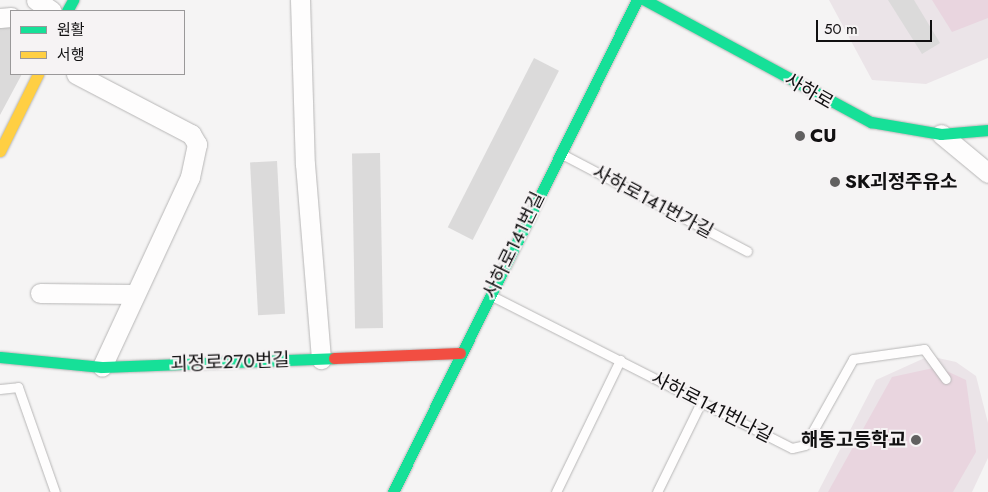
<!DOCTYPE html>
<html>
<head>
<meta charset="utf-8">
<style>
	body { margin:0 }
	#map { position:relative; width:988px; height:492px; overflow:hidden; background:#f5f4f4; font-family:Jost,"Noto Sans KR",sans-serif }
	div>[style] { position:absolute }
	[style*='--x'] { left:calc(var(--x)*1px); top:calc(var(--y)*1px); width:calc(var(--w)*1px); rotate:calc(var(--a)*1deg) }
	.built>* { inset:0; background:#ebe4e8 }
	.green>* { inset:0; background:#e9d5df }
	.building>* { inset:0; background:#dbdada; transform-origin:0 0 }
	.roads { filter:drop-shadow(0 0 1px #b7b6b6) drop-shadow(0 0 1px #b7b6b6) }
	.lane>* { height:9px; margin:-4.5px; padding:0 4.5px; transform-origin:4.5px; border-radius:4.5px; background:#fefdfd }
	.street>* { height:19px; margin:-9.5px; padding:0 9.5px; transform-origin:9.5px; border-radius:9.5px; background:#fefdfd }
	.fast>* { height:11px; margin:-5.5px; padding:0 5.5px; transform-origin:5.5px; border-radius:5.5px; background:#16e098 }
	.slow>* { height:11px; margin:-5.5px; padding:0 5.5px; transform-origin:5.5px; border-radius:5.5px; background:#ffcf43 }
	.jam>* { height:11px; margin:-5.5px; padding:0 5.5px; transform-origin:5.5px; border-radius:5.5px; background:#f24e42 }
	.dots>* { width:14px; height:14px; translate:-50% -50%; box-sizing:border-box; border:2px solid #f6f3f4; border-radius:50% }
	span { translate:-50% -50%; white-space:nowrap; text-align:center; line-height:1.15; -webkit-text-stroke:4px #f6f3f4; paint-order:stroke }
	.street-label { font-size:19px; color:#111011 }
	.poi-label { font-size:19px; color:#111011; font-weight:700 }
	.left { translate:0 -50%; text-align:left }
	.right { translate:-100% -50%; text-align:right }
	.legend { position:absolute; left:10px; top:10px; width:175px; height:65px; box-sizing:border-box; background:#f6f3f4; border:1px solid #9a9899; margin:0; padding:6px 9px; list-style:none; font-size:15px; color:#111011 }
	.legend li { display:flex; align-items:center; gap:10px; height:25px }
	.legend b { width:25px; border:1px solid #9a9899 }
	.scale { position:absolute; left:816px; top:20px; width:116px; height:22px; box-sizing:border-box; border:2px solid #111011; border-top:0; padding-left:6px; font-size:15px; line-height:18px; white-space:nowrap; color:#111011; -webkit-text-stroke:4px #f6f3f4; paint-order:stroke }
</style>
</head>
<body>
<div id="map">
	<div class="built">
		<i style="clip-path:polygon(829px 0,988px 0,988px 58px,926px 84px,872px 80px)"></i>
		<i style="clip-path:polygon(929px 356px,956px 362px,976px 376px,988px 423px,988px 458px,972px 492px,818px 492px,876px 380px)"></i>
	</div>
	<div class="green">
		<i style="clip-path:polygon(932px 0,988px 0,988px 18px,952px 32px)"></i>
		<i style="clip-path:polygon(938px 367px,966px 380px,976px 452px,953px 492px,828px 492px,892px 377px)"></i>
	</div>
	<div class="building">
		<i style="clip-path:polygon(888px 0,914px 0,940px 43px,922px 54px)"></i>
		<i style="clip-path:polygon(0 26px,11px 26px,11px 74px,22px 74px,0 115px)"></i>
		<i style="left:534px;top:58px;width:28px;height:190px;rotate:27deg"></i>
		<i style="left:380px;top:153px;width:175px;height:28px;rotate:89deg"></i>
		<i style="left:277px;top:161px;width:153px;height:27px;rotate:87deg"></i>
	</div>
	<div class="roads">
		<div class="lane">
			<i style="--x:562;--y:154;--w:209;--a:27.7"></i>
			<i style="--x:492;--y:296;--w:336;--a:26.9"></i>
			<i style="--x:792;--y:448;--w:13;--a:-13"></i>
			<i style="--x:805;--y:445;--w:98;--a:-60.8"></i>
			<i style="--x:853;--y:359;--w:72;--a:-8"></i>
			<i style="--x:924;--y:349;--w:37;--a:54"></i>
			<i style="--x:0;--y:389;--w:18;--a:-6"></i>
			<i style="--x:18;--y:387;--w:111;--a:70.6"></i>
			<i style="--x:556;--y:492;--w:147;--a:-64.1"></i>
			<i style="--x:657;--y:492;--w:102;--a:-63.9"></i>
		</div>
		<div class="street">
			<i style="--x:36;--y:0;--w:19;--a:35"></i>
			<i style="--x:300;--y:0;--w:164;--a:88.3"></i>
			<i style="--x:305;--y:164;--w:196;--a:85.3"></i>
			<i style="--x:0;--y:18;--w:11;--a:-5"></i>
			<i style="--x:76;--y:74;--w:130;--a:27.6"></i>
			<i style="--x:191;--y:134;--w:12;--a:59"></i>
			<i style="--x:197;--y:144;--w:34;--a:102"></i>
			<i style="--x:190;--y:177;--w:209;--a:114.9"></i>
			<i style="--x:941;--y:134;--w:61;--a:39.7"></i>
			<i style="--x:40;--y:293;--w:94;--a:0.6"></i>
		</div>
		<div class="fast">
			<i style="--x:645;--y:0;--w:257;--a:28.4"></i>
			<i style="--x:871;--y:122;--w:71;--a:9.7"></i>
			<i style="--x:941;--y:134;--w:47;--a:-4.9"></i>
			<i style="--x:67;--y:11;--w:13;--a:-61"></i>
			<i style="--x:0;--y:357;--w:102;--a:5.6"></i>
			<i style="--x:102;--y:367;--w:232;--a:-2.2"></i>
			<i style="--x:393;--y:492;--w:549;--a:-63.62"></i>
		</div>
		<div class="slow">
			<i style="--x:0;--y:151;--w:86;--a:-63.7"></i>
		</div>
		<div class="jam">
			<i style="--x:334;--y:358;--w:126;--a:-2.3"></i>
		</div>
	</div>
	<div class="dots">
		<i style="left:800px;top:136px;background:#616060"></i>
		<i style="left:835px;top:182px;background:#616060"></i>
		<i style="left:916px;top:440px;background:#616060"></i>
	</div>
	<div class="street-label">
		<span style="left:809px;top:91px;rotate:30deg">사하로</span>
		<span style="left:653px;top:202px;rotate:28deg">사하로141번가길</span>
		<span style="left:514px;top:245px;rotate:-64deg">사하로141번길</span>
		<span style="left:230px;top:362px;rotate:-2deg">괴정로270번길</span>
		<span style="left:712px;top:407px;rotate:27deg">사하로141번나길</span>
	</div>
	<div class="poi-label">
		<span class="left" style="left:810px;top:136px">CU</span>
		<span class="left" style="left:845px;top:182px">SK괴정주유소</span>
		<span class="right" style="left:906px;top:440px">해동고등학교</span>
	</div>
	<ul class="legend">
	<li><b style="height:6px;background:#16e098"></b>원활</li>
	<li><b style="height:6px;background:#ffcf43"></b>서행</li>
	</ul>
	<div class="scale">50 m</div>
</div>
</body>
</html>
